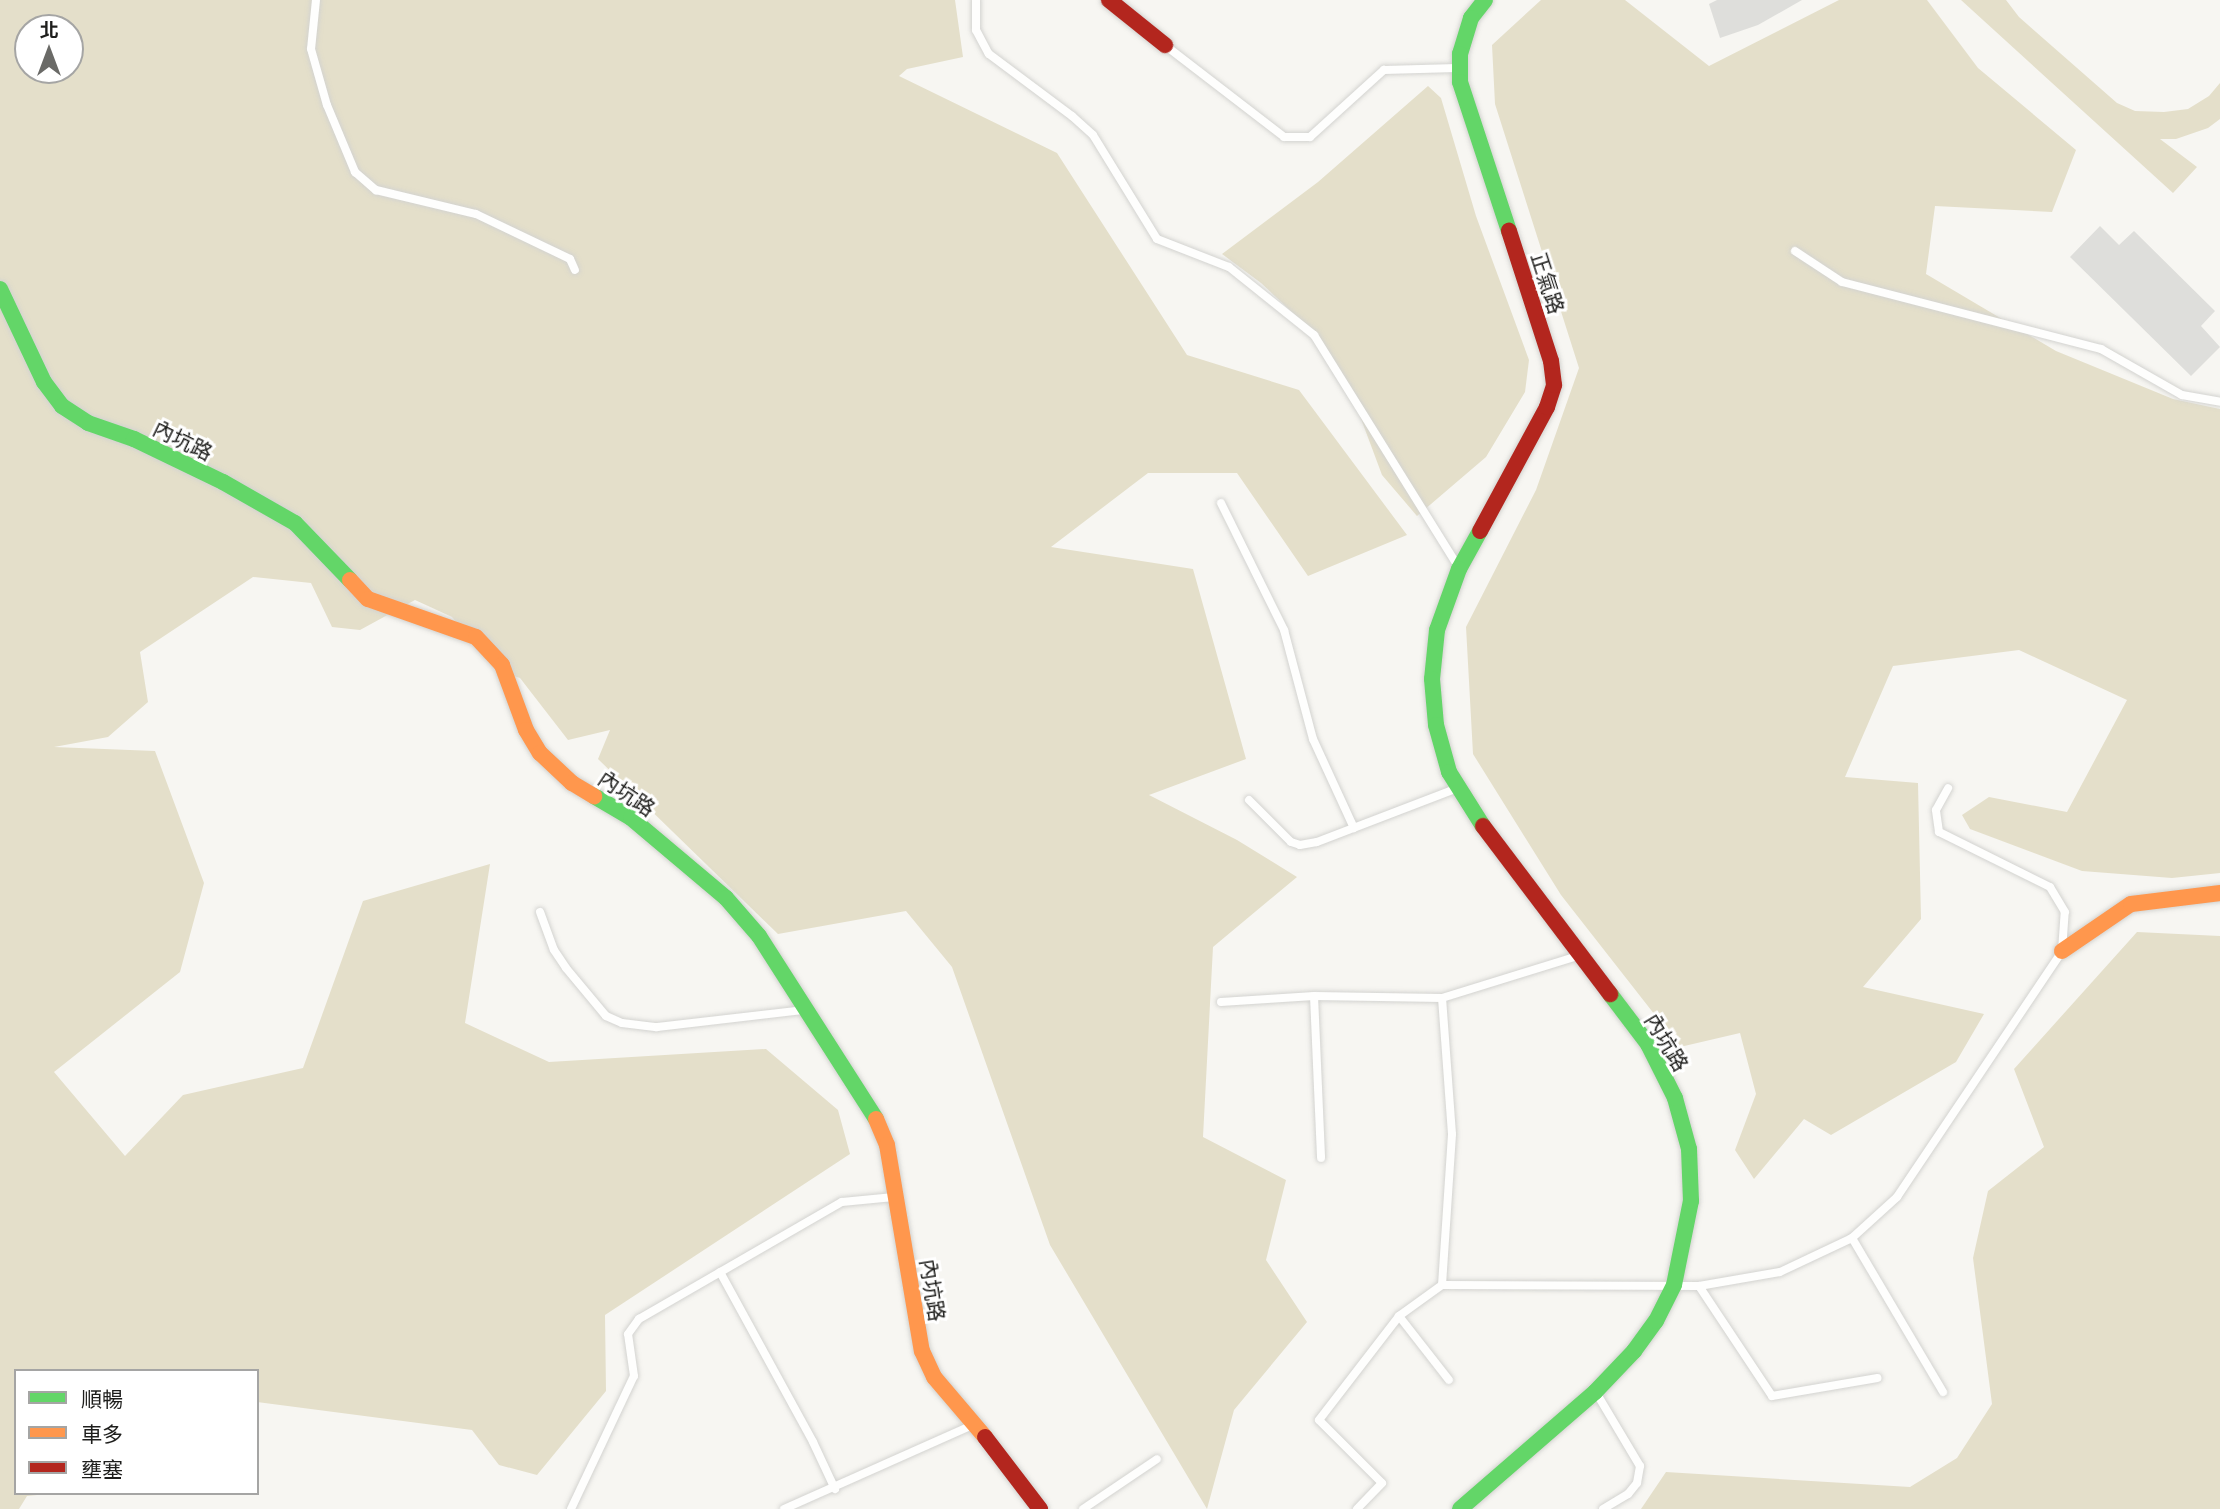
<!DOCTYPE html>
<html>
<head>
<meta charset="utf-8">
<style>
	body { margin:0 }
	#map { position:relative; width:2220px; height:1509px; overflow:hidden; background:#f7f6f2; font-family:"Noto Serif","Noto Sans TC",serif }
	div>[style] { position:absolute }
	[style*='--x'] { left:calc(var(--x)*1px); top:calc(var(--y)*1px); width:calc(var(--w)*1px); rotate:calc(var(--a)*1deg) }
	.green>* { inset:0; background:#e4dfca }
	.building>* { inset:0; background:#dededb }
	.roads { filter:drop-shadow(0 0 2px #d3d3d0) drop-shadow(0 0 2px #d3d3d0) }
	.lane>* { height:8px; margin:-4px; padding:0 4px; transform-origin:4px; border-radius:4px; background:#fefefd }
	.fast>* { height:16px; margin:-8px; padding:0 8px; transform-origin:8px; border-radius:8px; background:#63d668 }
	.slow>* { height:16px; margin:-8px; padding:0 8px; transform-origin:8px; border-radius:8px; background:#ff974d }
	.jam>* { height:16px; margin:-8px; padding:0 8px; transform-origin:8px; border-radius:8px; background:#b3261e }
	span { translate:-50% -50%; white-space:nowrap; text-align:center; line-height:1.15; -webkit-text-stroke:6px #fff; paint-order:stroke }
	.street-label { font-size:21px; color:#1e1e1c }
	.legend { position:absolute; left:14px; top:1369px; width:245px; height:126px; box-sizing:border-box; background:#fff; border:2px solid #a5a5a4; margin:0; padding:9px 12px; list-style:none; font-size:21px; color:#1e1e1c }
	.legend li { display:flex; align-items:center; gap:14px; height:35px }
	.legend b { width:35px; border:2px solid #a5a5a4 }
	.north { position:absolute; left:14px; top:14px; width:70px; height:70px; box-sizing:border-box; background:#fff; border:2px solid #a5a5a4; border-radius:50%; rotate:0deg; font-size:19px; font-weight:700; line-height:28px; text-align:center; color:#1e1e1c }
	.north::after { content:''; display:block; margin:auto; width:24px; height:32px; background:#6a6a67; clip-path:polygon(50% 0,100% 100%,50% 72%,0 100%) }
</style>
</head>
<body>
<div id="map">
	<div class="green">
		<i style="clip-path:polygon(evenodd,0 0,955px 0,963px 57px,907px 69px,899px 76px,1057px 153px,1187px 355px,1299px 390px,1407px 535px,1308px 576px,1237px 473px,1148px 473px,1051px 547px,1193px 569px,1246px 759px,1149px 795px,1237px 840px,1297px 877px,1213px 947px,1203px 1137px,1286px 1180px,1266px 1260px,1307px 1322px,1234px 1410px,1207px 1509px,1050px 1245px,952px 967px,906px 911px,778px 934px,598px 759px,610px 730px,568px 740px,520px 678px,496px 670px,452px 617px,415px 600px,360px 630px,332px 627px,311px 583px,253px 577px,140px 652px,148px 702px,108px 737px,54px 747px,155px 751px,204px 883px,180px 972px,54px 1072px,125px 1156px,183px 1095px,303px 1068px,363px 901px,490px 864px,465px 1023px,549px 1062px,766px 1049px,838px 1110px,850px 1154px,605px 1315px,606px 1391px,537px 1475px,499px 1465px,472px 1430px,257px 1402px,257px 1371px,16px 1371px,16px 1493px,57px 1493px,27px 1496px,19px 1509px,0 1509px,0 0,28px 28px,70px 28px,70px 70px,28px 70px,28px 28px)"></i>
		<i style="clip-path:polygon(1541px 0,1625px 0,1709px 66px,1839px 0,1927px 0,1978px 68px,2076px 150px,2052px 212px,1935px 206px,1926px 274px,2056px 351px,2173px 399px,2220px 409px,2220px 873px,2172px 878px,2082px 871px,1970px 829px,1962px 815px,1989px 797px,2067px 812px,2127px 700px,2019px 650px,1893px 666px,1845px 777px,1918px 783px,1921px 919px,1863px 987px,1984px 1014px,1956px 1062px,1831px 1135px,1804px 1119px,1754px 1179px,1735px 1150px,1756px 1094px,1740px 1033px,1680px 1047px,1561px 895px,1473px 754px,1466px 627px,1536px 490px,1579px 368px,1495px 104px,1492px 45px)"></i>
		<i style="clip-path:polygon(1961px 0,2006px 0,2019px 17px,2117px 103px,2135px 111px,2164px 112px,2188px 109px,2209px 96px,2220px 83px,2220px 119px,2208px 128px,2176px 139px,2160px 139px,2197px 167px,2173px 193px)"></i>
		<i style="clip-path:polygon(1428px 86px,1441px 98px,1476px 216px,1529px 360px,1525px 392px,1486px 457px,1417px 516px,1382px 475px,1357px 408px,1309px 328px,1261px 283px,1222px 254px,1318px 182px)"></i>
		<i style="clip-path:polygon(2137px 932px,2220px 936px,2220px 1509px,1641px 1509px,1666px 1472px,1910px 1487px,1957px 1458px,1992px 1404px,1973px 1258px,1988px 1191px,2044px 1147px,2014px 1069px)"></i>
	</div>
	<div class="building">
		<i style="clip-path:polygon(1717px 0,1802px 0,1758px 25px,1720px 38px,1709px 4px)"></i>
		<i style="clip-path:polygon(2100px 226px,2119px 245px,2134px 231px,2215px 311px,2201px 326px,2220px 347px,2191px 376px,2070px 257px)"></i>
	</div>
	<div class="roads">
		<div class="lane">
			<i style="--x:316;--y:0;--w:49;--a:95.8"></i>
			<i style="--x:311;--y:49;--w:58;--a:74.1"></i>
			<i style="--x:327;--y:105;--w:73;--a:67.3"></i>
			<i style="--x:355;--y:172;--w:28;--a:41"></i>
			<i style="--x:376;--y:190;--w:103;--a:13.5"></i>
			<i style="--x:476;--y:214;--w:104;--a:25.6"></i>
			<i style="--x:570;--y:259;--w:12;--a:66"></i>
			<i style="--x:976;--y:0;--w:30;--a:90"></i>
			<i style="--x:976;--y:30;--w:27;--a:62"></i>
			<i style="--x:989;--y:54;--w:104;--a:36.8"></i>
			<i style="--x:1072;--y:116;--w:28;--a:42"></i>
			<i style="--x:1093;--y:135;--w:122;--a:58.4"></i>
			<i style="--x:1157;--y:239;--w:77;--a:21.3"></i>
			<i style="--x:1229;--y:267;--w:109;--a:38.7"></i>
			<i style="--x:1314;--y:335;--w:272;--a:58.1"></i>
			<i style="--x:1166;--y:46;--w:149;--a:37.6"></i>
			<i style="--x:1284;--y:137;--w:26;--a:0"></i>
			<i style="--x:1310;--y:137;--w:100;--a:-42.2"></i>
			<i style="--x:1384;--y:70;--w:73;--a:-1.6"></i>
			<i style="--x:1795;--y:251;--w:56;--a:33.4"></i>
			<i style="--x:1842;--y:282;--w:268;--a:14.5"></i>
			<i style="--x:2101;--y:349;--w:93;--a:29.6"></i>
			<i style="--x:2182;--y:395;--w:39;--a:10"></i>
			<i style="--x:1221;--y:503;--w:142;--a:63.6"></i>
			<i style="--x:1284;--y:630;--w:113;--a:75.1"></i>
			<i style="--x:1313;--y:739;--w:98;--a:65.3"></i>
			<i style="--x:1249;--y:800;--w:59;--a:45"></i>
			<i style="--x:1291;--y:842;--w:9;--a:18"></i>
			<i style="--x:1300;--y:845;--w:17;--a:-10"></i>
			<i style="--x:1317;--y:842;--w:148;--a:-21"></i>
			<i style="--x:540;--y:912;--w:40;--a:69.8"></i>
			<i style="--x:554;--y:950;--w:22;--a:56"></i>
			<i style="--x:566;--y:968;--w:62;--a:50.2"></i>
			<i style="--x:606;--y:1016;--w:17;--a:24"></i>
			<i style="--x:622;--y:1023;--w:35;--a:7"></i>
			<i style="--x:657;--y:1027;--w:147;--a:-6.6"></i>
			<i style="--x:1314;--y:996;--w:162;--a:87.5"></i>
			<i style="--x:1221;--y:1002;--w:93;--a:-3.7"></i>
			<i style="--x:1314;--y:996;--w:128;--a:0.9"></i>
			<i style="--x:1442;--y:998;--w:142;--a:-17.2"></i>
			<i style="--x:1852;--y:1238;--w:179;--a:59.4"></i>
			<i style="--x:720;--y:1272;--w:194;--a:61.3"></i>
			<i style="--x:813;--y:1442;--w:52;--a:64.9"></i>
			<i style="--x:1442;--y:1285;--w:257;--a:0.2"></i>
			<i style="--x:1699;--y:1286;--w:82;--a:-9.8"></i>
			<i style="--x:1780;--y:1272;--w:80;--a:-25.3"></i>
			<i style="--x:1852;--y:1238;--w:61;--a:-42.3"></i>
			<i style="--x:1897;--y:1197;--w:296;--a:-56.1"></i>
			<i style="--x:2062;--y:951;--w:39;--a:-86"></i>
			<i style="--x:2065;--y:912;--w:29;--a:-121"></i>
			<i style="--x:2050;--y:887;--w:124;--a:-153.6"></i>
			<i style="--x:1939;--y:832;--w:22;--a:-98"></i>
			<i style="--x:1936;--y:810;--w:25;--a:-61"></i>
			<i style="--x:1699;--y:1286;--w:132;--a:56.4"></i>
			<i style="--x:1772;--y:1396;--w:107;--a:-9.7"></i>
			<i style="--x:1399;--y:1316;--w:81;--a:52"></i>
			<i style="--x:1597;--y:1394;--w:84;--a:59.2"></i>
			<i style="--x:1640;--y:1466;--w:17;--a:100"></i>
			<i style="--x:1637;--y:1483;--w:14;--a:129"></i>
			<i style="--x:1628;--y:1494;--w:29;--a:149"></i>
			<i style="--x:571;--y:1509;--w:147;--a:-64.7"></i>
			<i style="--x:634;--y:1376;--w:42;--a:-98.1"></i>
			<i style="--x:628;--y:1334;--w:19;--a:-54"></i>
			<i style="--x:639;--y:1319;--w:234;--a:-30"></i>
			<i style="--x:842;--y:1202;--w:52;--a:-5.5"></i>
			<i style="--x:784;--y:1509;--w:207;--a:-24"></i>
			<i style="--x:1083;--y:1509;--w:89;--a:-34"></i>
			<i style="--x:1357;--y:1509;--w:36;--a:-46"></i>
			<i style="--x:1382;--y:1483;--w:89;--a:-135"></i>
			<i style="--x:1319;--y:1420;--w:131;--a:-52.4"></i>
			<i style="--x:1399;--y:1316;--w:53;--a:-35.8"></i>
			<i style="--x:1442;--y:1285;--w:151;--a:-86.2"></i>
			<i style="--x:1452;--y:1134;--w:136;--a:-94.2"></i>
		</div>
		<div class="fast">
			<i style="--x:1485;--y:0;--w:23;--a:128"></i>
			<i style="--x:1471;--y:18;--w:38;--a:107"></i>
			<i style="--x:1460;--y:54;--w:28;--a:90"></i>
			<i style="--x:1460;--y:82;--w:157;--a:71.8"></i>
			<i style="--x:0;--y:289;--w:103;--a:64.7"></i>
			<i style="--x:44;--y:382;--w:30;--a:53"></i>
			<i style="--x:62;--y:406;--w:31;--a:33"></i>
			<i style="--x:88;--y:423;--w:49;--a:19.2"></i>
			<i style="--x:134;--y:439;--w:99;--a:25.8"></i>
			<i style="--x:223;--y:482;--w:83;--a:29.7"></i>
			<i style="--x:295;--y:523;--w:79;--a:46"></i>
			<i style="--x:1480;--y:531;--w:43;--a:118.9"></i>
			<i style="--x:1459;--y:569;--w:65;--a:109.8"></i>
			<i style="--x:1437;--y:630;--w:49;--a:95.8"></i>
			<i style="--x:1432;--y:679;--w:46;--a:85"></i>
			<i style="--x:1436;--y:725;--w:49;--a:74.5"></i>
			<i style="--x:1449;--y:772;--w:64;--a:57.8"></i>
			<i style="--x:594;--y:796;--w:43;--a:30.7"></i>
			<i style="--x:631;--y:818;--w:124;--a:40.1"></i>
			<i style="--x:726;--y:898;--w:50;--a:49"></i>
			<i style="--x:759;--y:936;--w:217;--a:57.4"></i>
			<i style="--x:1460;--y:1509;--w:179;--a:-40.9"></i>
			<i style="--x:1595;--y:1392;--w:57;--a:-46.4"></i>
			<i style="--x:1634;--y:1351;--w:37;--a:-54"></i>
			<i style="--x:1656;--y:1321;--w:40;--a:-63.4"></i>
			<i style="--x:1674;--y:1285;--w:86;--a:-78.6"></i>
			<i style="--x:1691;--y:1201;--w:52;--a:-92.2"></i>
			<i style="--x:1689;--y:1149;--w:53;--a:-105.4"></i>
			<i style="--x:1675;--y:1098;--w:60;--a:-116.6"></i>
			<i style="--x:1648;--y:1044;--w:63;--a:-127.2"></i>
		</div>
		<div class="slow">
			<i style="--x:350;--y:580;--w:26;--a:47"></i>
			<i style="--x:368;--y:599;--w:114;--a:19.4"></i>
			<i style="--x:476;--y:637;--w:38;--a:47"></i>
			<i style="--x:502;--y:665;--w:69;--a:69.7"></i>
			<i style="--x:526;--y:730;--w:27;--a:59"></i>
			<i style="--x:540;--y:753;--w:44;--a:43.2"></i>
			<i style="--x:572;--y:783;--w:26;--a:31"></i>
			<i style="--x:2062;--y:951;--w:83;--a:-34.3"></i>
			<i style="--x:2131;--y:904;--w:90;--a:-7"></i>
			<i style="--x:876;--y:1119;--w:28;--a:67"></i>
			<i style="--x:887;--y:1145;--w:209;--a:80.4"></i>
			<i style="--x:922;--y:1351;--w:29;--a:65"></i>
			<i style="--x:934;--y:1377;--w:79;--a:49.6"></i>
		</div>
		<div class="jam">
			<i style="--x:1109;--y:0;--w:72;--a:38.8"></i>
			<i style="--x:1480;--y:531;--w:141;--a:-61.6"></i>
			<i style="--x:1547;--y:407;--w:23;--a:-72"></i>
			<i style="--x:1554;--y:385;--w:24;--a:-97"></i>
			<i style="--x:1551;--y:361;--w:137;--a:-107.9"></i>
			<i style="--x:1483;--y:826;--w:211;--a:52.9"></i>
			<i style="--x:985;--y:1437;--w:91;--a:52.6"></i>
		</div>
	</div>
	<div class="street-label">
		<span style="left:1548px;top:283px;rotate:72deg">正氣路</span>
		<span style="left:183px;top:440px;rotate:26deg">內坑路</span>
		<span style="left:627px;top:793px;rotate:34deg">內坑路</span>
		<span style="left:1667px;top:1042px;rotate:59deg">內坑路</span>
		<span style="left:933px;top:1290px;rotate:81deg">內坑路</span>
	</div>
	<ul class="legend">
	<li><b style="height:9px;background:#63d668"></b>順暢</li>
	<li><b style="height:9px;background:#ff974d"></b>車多</li>
	<li><b style="height:9px;background:#b3261e"></b>壅塞</li>
	</ul>
	<div class="north">北</div>
</div>
</body>
</html>
